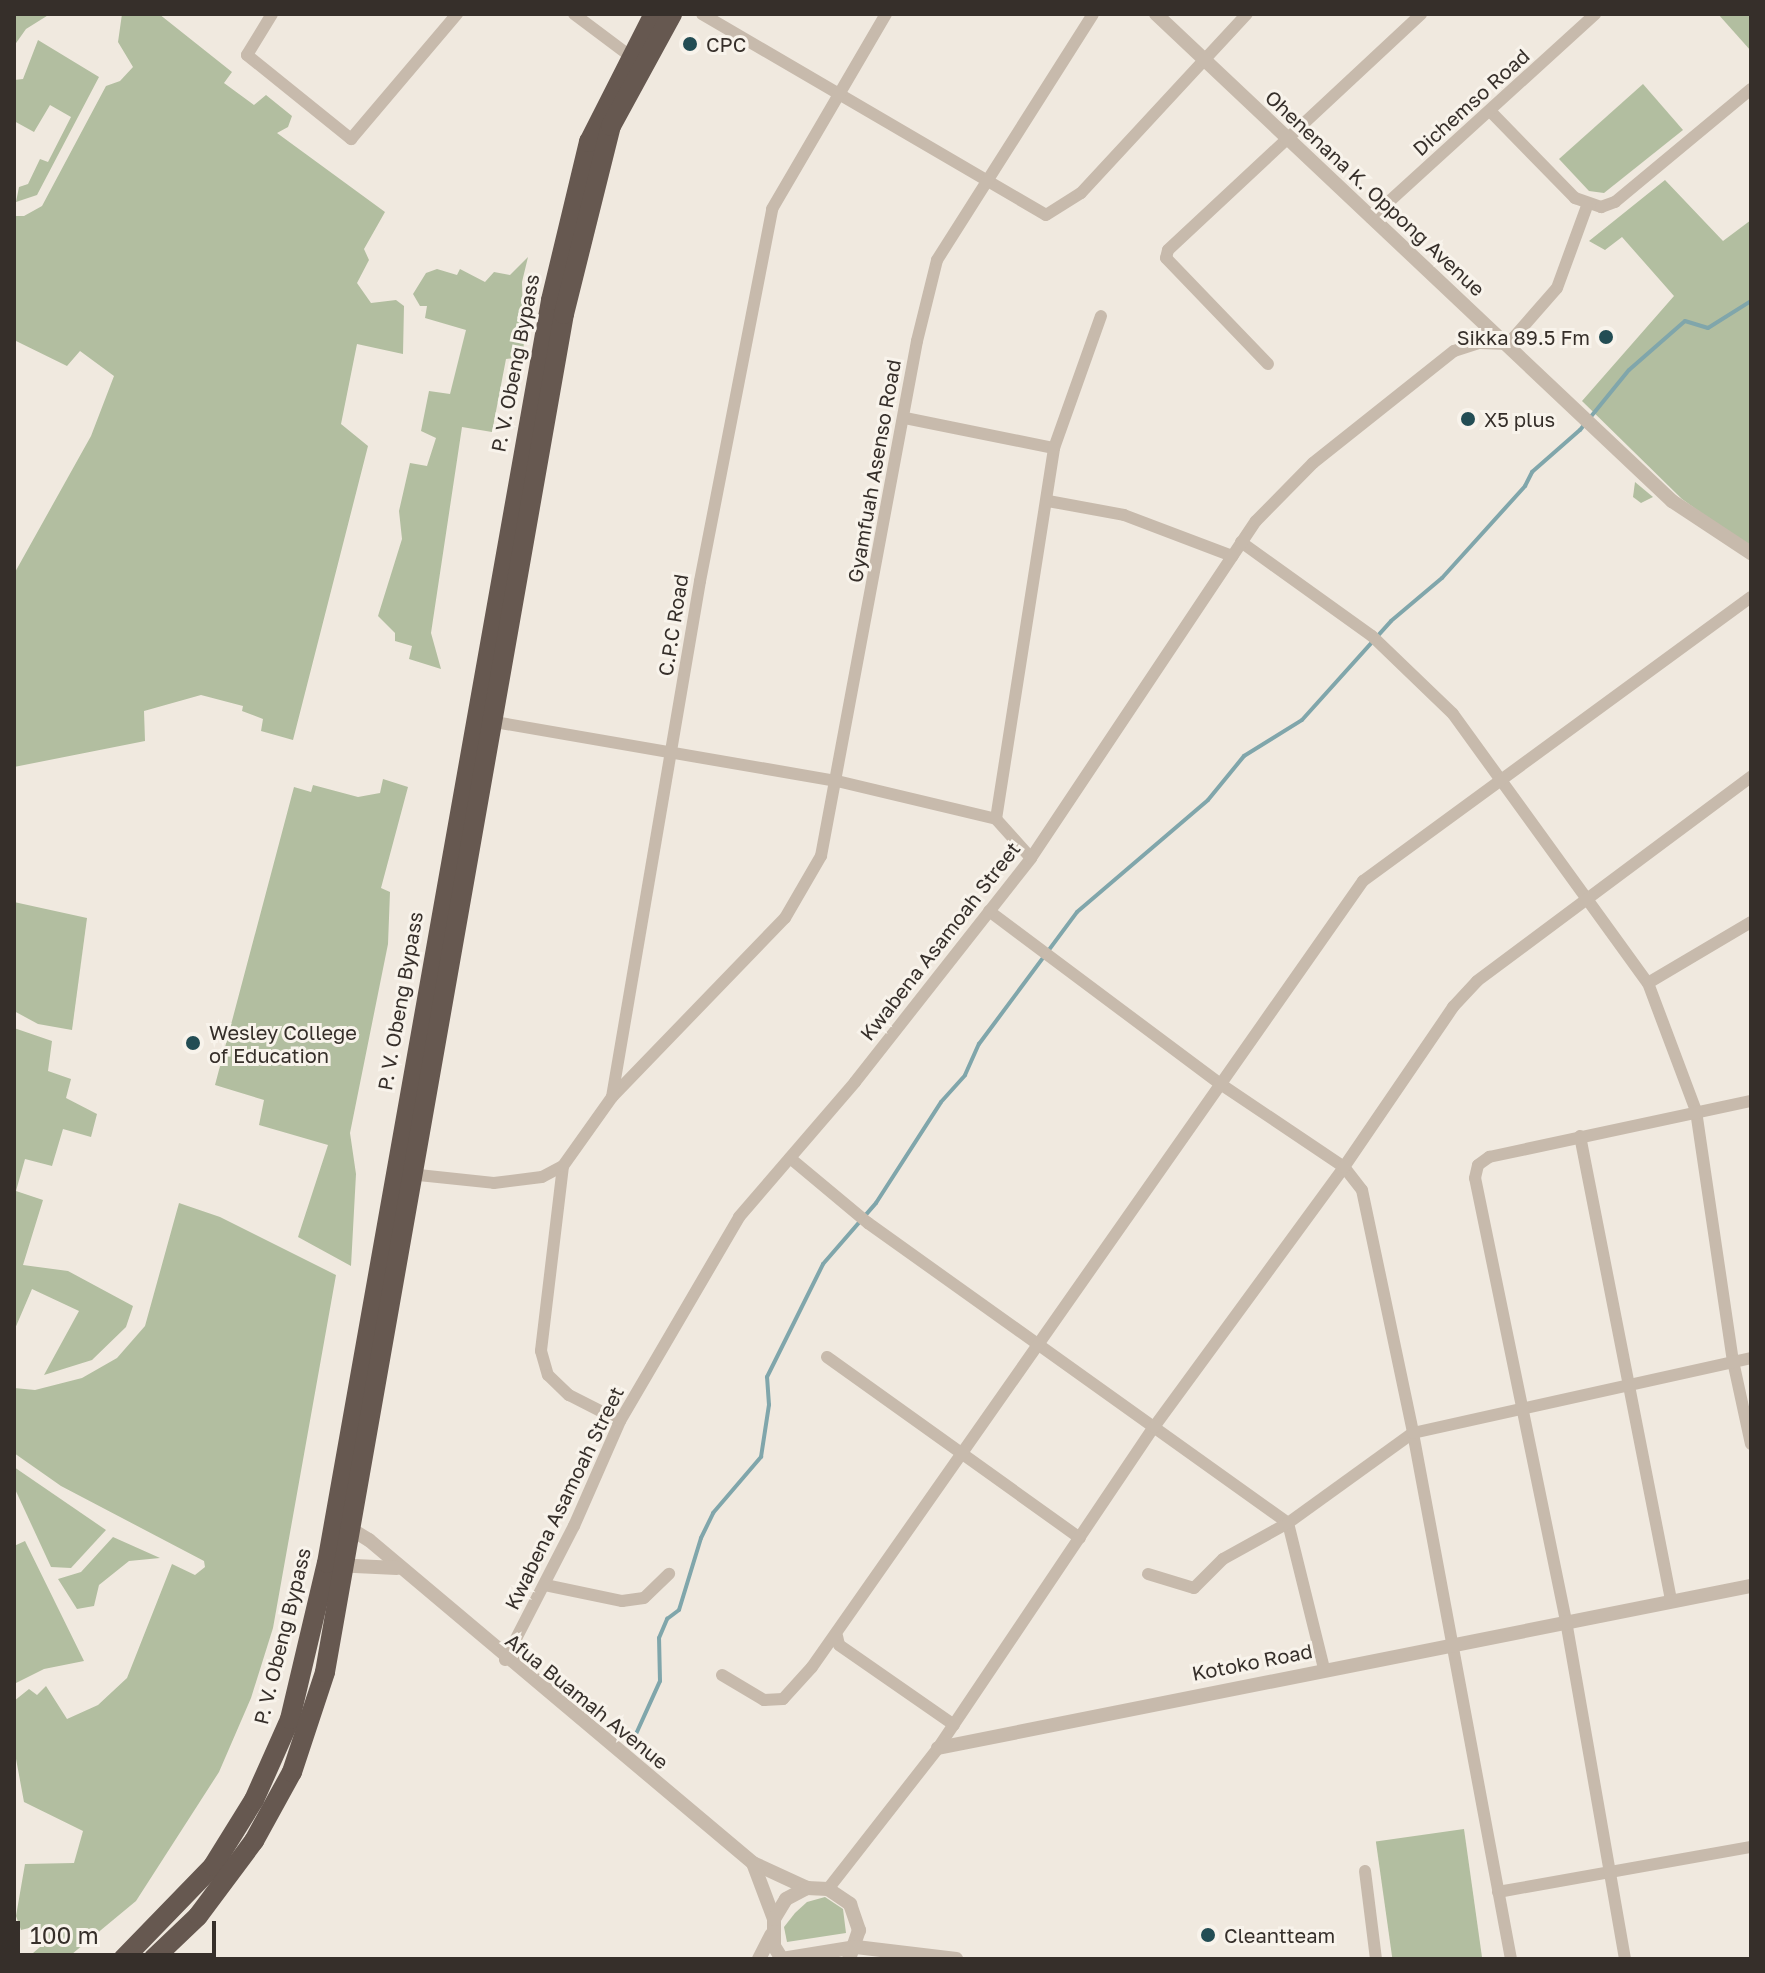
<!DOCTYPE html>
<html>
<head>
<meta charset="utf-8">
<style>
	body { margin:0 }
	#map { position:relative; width:1765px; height:1973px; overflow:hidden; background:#f0e9df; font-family:"Golos Text",sans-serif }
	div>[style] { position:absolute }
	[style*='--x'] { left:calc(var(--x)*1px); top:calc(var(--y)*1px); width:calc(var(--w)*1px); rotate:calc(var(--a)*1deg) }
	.green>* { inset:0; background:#b2bea0; transform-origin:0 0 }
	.stream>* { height:4px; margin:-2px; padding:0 2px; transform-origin:2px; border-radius:2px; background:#80a6ab }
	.minor>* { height:12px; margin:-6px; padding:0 6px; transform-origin:6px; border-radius:6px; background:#c7baac }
	.tertiary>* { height:14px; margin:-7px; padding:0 7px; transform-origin:7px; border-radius:7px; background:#c7baac }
	.trunk>* { height:20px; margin:-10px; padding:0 10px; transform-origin:10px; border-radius:10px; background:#665850 }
	.dots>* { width:22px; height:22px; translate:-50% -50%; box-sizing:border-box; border:4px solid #f8f3eb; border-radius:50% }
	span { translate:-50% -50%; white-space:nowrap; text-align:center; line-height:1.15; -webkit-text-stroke:6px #f8f3eb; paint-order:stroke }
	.poi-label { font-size:20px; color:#362f2a }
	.left { translate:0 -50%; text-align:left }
	.right { translate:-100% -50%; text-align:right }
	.street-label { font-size:20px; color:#362f2a }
	.frame { position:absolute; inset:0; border:16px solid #362f2a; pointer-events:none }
	.scale { position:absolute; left:16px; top:1921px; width:200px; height:36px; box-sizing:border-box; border:4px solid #362f2a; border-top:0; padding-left:10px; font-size:24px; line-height:28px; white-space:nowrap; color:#362f2a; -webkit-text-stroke:6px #f8f3eb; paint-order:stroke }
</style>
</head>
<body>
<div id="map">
	<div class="green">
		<i style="clip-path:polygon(14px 14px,50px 14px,26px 29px,14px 46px)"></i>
		<i style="clip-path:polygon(122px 14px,159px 14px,232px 72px,224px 83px,254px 105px,266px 95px,292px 116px,288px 127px,277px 133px,385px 212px,364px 249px,369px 260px,357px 283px,371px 303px,396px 300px,404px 306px,403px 354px,357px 344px,341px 424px,368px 446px,293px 740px,261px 731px,263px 719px,242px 711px,243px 706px,201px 695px,144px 711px,145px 741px,14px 767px,14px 574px,91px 436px,114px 376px,80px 351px,67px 366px,14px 340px,14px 216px,24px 216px,42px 206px,106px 86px,120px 81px,133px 67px,118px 42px)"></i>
		<i style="clip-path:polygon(1718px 14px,1751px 14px,1751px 51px)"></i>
		<i style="clip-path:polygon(38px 40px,99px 77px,37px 195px,16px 202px,19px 187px,28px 184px,40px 159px,48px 162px,71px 117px,50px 105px,34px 132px,14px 121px,14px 80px,23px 79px)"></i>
		<i style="clip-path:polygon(1643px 84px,1683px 130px,1604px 193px,1589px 191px,1559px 159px)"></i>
		<i style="clip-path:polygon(1665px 180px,1723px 241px,1751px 220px,1751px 549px,1682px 499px,1582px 401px,1674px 296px,1622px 237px,1605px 250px,1589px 241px)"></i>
		<i style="clip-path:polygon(528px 257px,522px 282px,524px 357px,506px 359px,492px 432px,462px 427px,431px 633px,441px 669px,409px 659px,412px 646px,395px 641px,395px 633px,378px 616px,402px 539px,399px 511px,410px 463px,427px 466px,436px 438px,421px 431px,429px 391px,450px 394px,466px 330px,425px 318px,427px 306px,420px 306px,413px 294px,426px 273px,437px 269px,457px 275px,460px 269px,485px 282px,494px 272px,510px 275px)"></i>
		<i style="clip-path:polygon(1635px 482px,1653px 497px,1641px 503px,1633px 497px)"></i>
		<i style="clip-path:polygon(383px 779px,408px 787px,381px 888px,390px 892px,388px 944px,350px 1133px,356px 1174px,351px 1266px,298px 1237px,328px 1145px,259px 1125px,264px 1100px,215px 1085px,294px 787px,311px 792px,313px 785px,358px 797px,380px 793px)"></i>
		<i style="clip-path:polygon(14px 902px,87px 918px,72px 1030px,38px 1024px,14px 1011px)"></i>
		<i style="clip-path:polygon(14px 1028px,52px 1041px,48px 1071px,71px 1079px,66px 1098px,97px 1114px,91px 1137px,63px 1129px,52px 1166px,25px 1159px,16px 1191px,43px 1200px,23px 1265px,68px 1271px,133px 1306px,126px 1327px,92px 1360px,44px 1375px,79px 1311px,32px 1289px,14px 1331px)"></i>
		<i style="clip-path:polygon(179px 1203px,220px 1217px,336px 1275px,273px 1628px,251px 1698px,219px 1772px,136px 1901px,66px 1959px,26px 1959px,40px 1947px,33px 1927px,21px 1930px,16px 1916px,25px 1864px,74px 1863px,83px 1831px,24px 1802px,14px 1748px,14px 1701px,29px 1689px,37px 1695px,46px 1686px,67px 1719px,98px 1705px,127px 1678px,172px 1564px,195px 1575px,205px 1567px,204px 1561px,61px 1486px,14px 1453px,14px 1388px,35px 1390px,82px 1378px,117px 1358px,145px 1326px)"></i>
		<i style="clip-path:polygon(14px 1467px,106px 1530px,71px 1568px,51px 1567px,14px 1487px)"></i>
		<i style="clip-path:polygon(113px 1537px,160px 1558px,129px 1561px,99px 1585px,94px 1606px,77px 1609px,58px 1579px,81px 1572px)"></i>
		<i style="clip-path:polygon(25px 1541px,84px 1661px,44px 1669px,14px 1684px,14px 1546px)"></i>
		<i style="left:1464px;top:1829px;width:131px;height:89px;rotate:82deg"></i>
		<i style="clip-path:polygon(825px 1897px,843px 1909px,846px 1933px,787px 1942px,784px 1927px,795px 1913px,807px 1902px)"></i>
	</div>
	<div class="stream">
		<i style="--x:636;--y:1734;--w:58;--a:-65.6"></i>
		<i style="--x:660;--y:1681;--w:43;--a:-91.3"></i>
		<i style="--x:659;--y:1638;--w:21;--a:-67"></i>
		<i style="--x:667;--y:1619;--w:15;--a:-37"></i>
		<i style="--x:679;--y:1610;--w:75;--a:-73"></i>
		<i style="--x:701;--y:1538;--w:28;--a:-64"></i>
		<i style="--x:713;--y:1513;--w:74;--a:-49.4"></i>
		<i style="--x:761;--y:1457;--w:53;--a:-81.3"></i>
		<i style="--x:769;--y:1405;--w:28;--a:-94"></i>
		<i style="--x:767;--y:1377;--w:126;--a:-63.6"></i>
		<i style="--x:823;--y:1264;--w:81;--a:-49"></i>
		<i style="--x:876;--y:1203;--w:120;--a:-57.2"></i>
		<i style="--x:941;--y:1102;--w:36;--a:-48"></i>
		<i style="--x:965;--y:1075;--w:34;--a:-66"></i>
		<i style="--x:979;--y:1044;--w:164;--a:-53.4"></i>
		<i style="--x:1077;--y:912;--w:172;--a:-40.5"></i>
		<i style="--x:1208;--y:800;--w:57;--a:-50.7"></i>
		<i style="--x:1244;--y:756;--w:68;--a:-31.8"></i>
		<i style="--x:1302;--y:720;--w:133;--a:-48"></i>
		<i style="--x:1391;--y:621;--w:67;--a:-40.1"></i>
		<i style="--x:1442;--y:578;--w:124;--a:-47.9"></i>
		<i style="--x:1525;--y:486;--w:16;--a:-63"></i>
		<i style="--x:1532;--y:472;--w:64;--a:-41.2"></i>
		<i style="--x:1580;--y:430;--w:77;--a:-50.8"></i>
		<i style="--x:1629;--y:370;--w:74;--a:-41.2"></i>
		<i style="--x:1685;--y:321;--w:24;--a:17"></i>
		<i style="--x:1708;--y:328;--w:51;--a:-32.1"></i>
	</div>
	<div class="minor">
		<i style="--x:272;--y:14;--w:48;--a:121.4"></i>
		<i style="--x:247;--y:55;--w:134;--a:38.9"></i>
		<i style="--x:351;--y:139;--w:164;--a:-49.7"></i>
		<i style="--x:574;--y:14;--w:70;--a:36.9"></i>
		<i style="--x:702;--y:14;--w:398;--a:30.3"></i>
		<i style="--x:1046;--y:215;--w:41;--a:-32.2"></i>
		<i style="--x:1081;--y:193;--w:244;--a:-47.2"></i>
		<i style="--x:1492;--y:113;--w:119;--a:45.7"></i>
		<i style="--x:1575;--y:198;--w:28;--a:19"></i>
		<i style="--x:1601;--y:207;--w:15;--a:-20"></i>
		<i style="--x:1615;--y:202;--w:177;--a:-39.7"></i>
		<i style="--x:1371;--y:218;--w:303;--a:-42.3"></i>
		<i style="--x:1268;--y:364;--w:147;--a:-133.9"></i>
		<i style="--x:1166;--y:258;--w:8;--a:-76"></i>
		<i style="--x:1168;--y:250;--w:346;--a:-43"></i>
		<i style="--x:905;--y:418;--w:152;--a:11.4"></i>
		<i style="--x:1048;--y:501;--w:77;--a:10.4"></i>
		<i style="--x:1124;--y:515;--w:116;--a:20.8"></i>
		<i style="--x:1241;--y:542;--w:161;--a:35.7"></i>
		<i style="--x:1372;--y:636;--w:112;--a:43.9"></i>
		<i style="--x:1453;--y:714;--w:332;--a:54.1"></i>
		<i style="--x:1648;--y:983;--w:137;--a:69.4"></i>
		<i style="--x:1696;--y:1111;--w:253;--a:81.6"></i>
		<i style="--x:1733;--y:1361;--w:85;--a:77.8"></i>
		<i style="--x:489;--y:721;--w:353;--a:9.8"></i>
		<i style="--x:837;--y:781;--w:163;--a:13.4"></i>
		<i style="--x:996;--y:819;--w:52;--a:48.1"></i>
		<i style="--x:996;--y:819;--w:376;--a:-81.1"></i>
		<i style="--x:1054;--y:448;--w:140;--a:-70.4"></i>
		<i style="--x:989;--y:911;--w:287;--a:36.8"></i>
		<i style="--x:1219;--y:1083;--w:151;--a:33.9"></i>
		<i style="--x:1344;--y:1167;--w:29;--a:52"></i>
		<i style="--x:1362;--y:1190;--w:248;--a:78.1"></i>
		<i style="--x:1413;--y:1433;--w:535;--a:79.45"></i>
		<i style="--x:1648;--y:983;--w:120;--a:-30.6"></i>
		<i style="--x:612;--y:1097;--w:249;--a:-46"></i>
		<i style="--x:785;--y:918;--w:72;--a:-59.9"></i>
		<i style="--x:821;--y:856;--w:524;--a:-79.44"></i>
		<i style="--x:917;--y:341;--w:83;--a:-76.1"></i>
		<i style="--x:937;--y:260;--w:291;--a:-57.6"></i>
		<i style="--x:1580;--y:1136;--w:473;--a:78.9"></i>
		<i style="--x:790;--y:1158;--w:102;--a:39.8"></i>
		<i style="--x:868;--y:1223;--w:516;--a:35.54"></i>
		<i style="--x:1288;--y:1523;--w:149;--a:76.1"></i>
		<i style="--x:563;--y:1166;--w:186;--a:96.8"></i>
		<i style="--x:541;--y:1351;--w:25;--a:74"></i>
		<i style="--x:548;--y:1375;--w:29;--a:44"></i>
		<i style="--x:569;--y:1395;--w:57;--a:27"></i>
		<i style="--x:409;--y:1174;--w:85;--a:6"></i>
		<i style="--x:494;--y:1183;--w:48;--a:-7.1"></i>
		<i style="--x:542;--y:1177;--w:24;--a:-28"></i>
		<i style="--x:563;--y:1166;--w:85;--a:-54.6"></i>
		<i style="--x:612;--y:1097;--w:523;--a:-80.32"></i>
		<i style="--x:700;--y:581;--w:379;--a:-79"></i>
		<i style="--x:772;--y:209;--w:226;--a:-59.7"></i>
		<i style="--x:827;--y:1357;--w:311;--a:35.6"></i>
		<i style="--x:1148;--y:1574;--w:48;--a:16.9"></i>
		<i style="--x:1194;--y:1588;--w:41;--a:-45"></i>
		<i style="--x:1223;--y:1559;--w:74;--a:-29"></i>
		<i style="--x:1288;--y:1523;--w:154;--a:-35.8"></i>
		<i style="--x:1413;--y:1433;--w:346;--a:-12.5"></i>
		<i style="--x:545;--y:1585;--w:79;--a:11.7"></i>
		<i style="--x:622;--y:1601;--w:22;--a:-8"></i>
		<i style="--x:644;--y:1598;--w:35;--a:-44"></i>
		<i style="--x:837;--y:1636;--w:9;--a:77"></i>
		<i style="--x:839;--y:1645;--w:140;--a:34.8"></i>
		<i style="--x:505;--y:1660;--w:151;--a:-62.8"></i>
		<i style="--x:574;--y:1526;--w:115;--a:-66.3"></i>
		<i style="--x:620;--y:1421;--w:236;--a:-59.7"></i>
		<i style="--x:739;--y:1217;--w:178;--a:-49.3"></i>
		<i style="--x:855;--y:1082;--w:285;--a:-51.8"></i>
		<i style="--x:1031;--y:858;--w:405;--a:-56.3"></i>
		<i style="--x:1256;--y:521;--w:81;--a:-45.5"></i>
		<i style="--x:1313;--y:463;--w:180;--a:-38.5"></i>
		<i style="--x:1454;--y:351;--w:26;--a:-18"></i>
		<i style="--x:1479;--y:343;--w:29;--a:2"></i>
		<i style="--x:1508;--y:344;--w:74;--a:-48.8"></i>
		<i style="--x:1557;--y:288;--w:87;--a:-69.9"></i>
		<i style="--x:722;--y:1675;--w:49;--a:30.8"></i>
		<i style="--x:764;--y:1700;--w:19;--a:-3"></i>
		<i style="--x:783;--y:1699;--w:43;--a:-47.8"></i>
		<i style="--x:812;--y:1667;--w:960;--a:-54.97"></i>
		<i style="--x:1363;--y:881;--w:481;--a:-36.2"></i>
		<i style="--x:1365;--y:1871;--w:89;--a:82.9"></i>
		<i style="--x:828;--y:1889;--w:179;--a:-52"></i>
		<i style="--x:938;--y:1748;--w:387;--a:-56.1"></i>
		<i style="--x:1154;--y:1427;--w:322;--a:-53.8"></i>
		<i style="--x:1344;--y:1167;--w:194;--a:-55.7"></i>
		<i style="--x:1453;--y:1007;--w:35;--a:-47"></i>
		<i style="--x:1477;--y:981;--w:342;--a:-36.7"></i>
		<i style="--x:1498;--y:1892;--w:257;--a:-10.1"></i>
		<i style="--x:1625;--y:1959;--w:343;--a:-99.9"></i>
		<i style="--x:1566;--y:1621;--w:452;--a:-101.6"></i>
		<i style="--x:1475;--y:1178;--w:13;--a:-77"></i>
		<i style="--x:1478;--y:1165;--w:14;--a:-36"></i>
		<i style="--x:1489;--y:1157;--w:268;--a:-12.1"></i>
	</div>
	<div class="tertiary">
		<i style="--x:1156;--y:14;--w:710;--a:43.34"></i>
		<i style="--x:1672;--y:501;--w:95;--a:33.4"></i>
		<i style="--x:344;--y:1525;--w:29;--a:31"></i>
		<i style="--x:369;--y:1540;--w:502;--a:40.07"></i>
		<i style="--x:753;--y:1863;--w:60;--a:24.8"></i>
		<i style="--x:334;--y:1565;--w:63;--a:2.7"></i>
		<i style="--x:938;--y:1748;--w:829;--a:-11.27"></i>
		<i style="--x:753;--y:1863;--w:60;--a:69.4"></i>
		<i style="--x:759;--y:1959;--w:27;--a:-63"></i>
		<i style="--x:782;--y:1959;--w:15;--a:-122"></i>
		<i style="--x:774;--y:1946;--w:27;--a:-90"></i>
		<i style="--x:774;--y:1919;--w:23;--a:-59"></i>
		<i style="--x:786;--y:1899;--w:24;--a:-28"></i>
		<i style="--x:807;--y:1888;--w:21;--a:3"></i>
		<i style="--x:828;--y:1889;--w:27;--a:34"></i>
		<i style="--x:850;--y:1904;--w:28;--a:71"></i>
		<i style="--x:859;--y:1930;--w:31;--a:109"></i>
		<i style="--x:782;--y:1959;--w:75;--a:-9.2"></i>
		<i style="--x:856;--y:1947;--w:101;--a:6.8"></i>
	</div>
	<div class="trunk">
		<i style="--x:123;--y:1959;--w:129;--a:-45.9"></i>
		<i style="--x:213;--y:1866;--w:78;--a:-58.2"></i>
		<i style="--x:254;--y:1800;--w:89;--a:-66"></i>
		<i style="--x:290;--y:1719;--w:160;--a:-76.7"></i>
		<i style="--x:327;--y:1563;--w:1283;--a:-79.94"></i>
		<i style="--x:551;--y:300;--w:163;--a:-76.5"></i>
		<i style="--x:589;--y:142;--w:144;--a:-63.1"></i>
		<i style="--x:153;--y:1959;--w:62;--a:-43.7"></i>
		<i style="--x:198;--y:1916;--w:94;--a:-53.3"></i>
		<i style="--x:254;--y:1841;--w:79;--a:-61.2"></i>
		<i style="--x:292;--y:1772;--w:105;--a:-71.7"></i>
		<i style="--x:325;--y:1672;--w:1379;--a:-80.02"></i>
		<i style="--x:564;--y:314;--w:194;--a:-76"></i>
		<i style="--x:611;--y:126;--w:128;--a:-61.4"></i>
	</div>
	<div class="dots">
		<i style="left:690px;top:44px;background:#234d54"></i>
		<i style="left:1606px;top:337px;background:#234d54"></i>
		<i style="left:1468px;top:419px;background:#234d54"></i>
		<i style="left:193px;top:1043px;background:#234d54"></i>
		<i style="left:1208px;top:1935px;background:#234d54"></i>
	</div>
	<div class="poi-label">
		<span class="left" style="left:706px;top:44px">CPC</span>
		<span class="right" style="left:1590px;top:337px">Sikka 89.5 Fm</span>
		<span class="left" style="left:1484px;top:419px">X5 plus</span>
		<span class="left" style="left:209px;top:1044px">Wesley College<br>of Education</span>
		<span class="left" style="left:1224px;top:1935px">Cleantteam</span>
	</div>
	<div class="street-label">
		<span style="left:1471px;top:102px;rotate:-42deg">Dichemso Road</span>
		<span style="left:1375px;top:193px;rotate:43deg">Ohenenana K. Oppong Avenue</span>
		<span style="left:515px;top:363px;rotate:-79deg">P. V. Obeng Bypass</span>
		<span style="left:874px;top:471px;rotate:-80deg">Gyamfuah Asenso Road</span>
		<span style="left:673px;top:625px;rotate:-81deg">C.P.C Road</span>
		<span style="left:940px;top:941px;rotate:-52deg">Kwabena Asamoah Street</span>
		<span style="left:400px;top:1001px;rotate:-80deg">P. V. Obeng Bypass</span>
		<span style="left:564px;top:1498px;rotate:-64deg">Kwabena Asamoah Street</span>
		<span style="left:282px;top:1636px;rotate:-76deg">P. V. Obeng Bypass</span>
		<span style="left:1252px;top:1662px;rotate:-11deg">Kotoko Road</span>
		<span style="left:587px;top:1701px;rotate:39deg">Afua Buamah Avenue</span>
	</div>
	<div class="frame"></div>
	<div class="scale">100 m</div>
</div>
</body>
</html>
